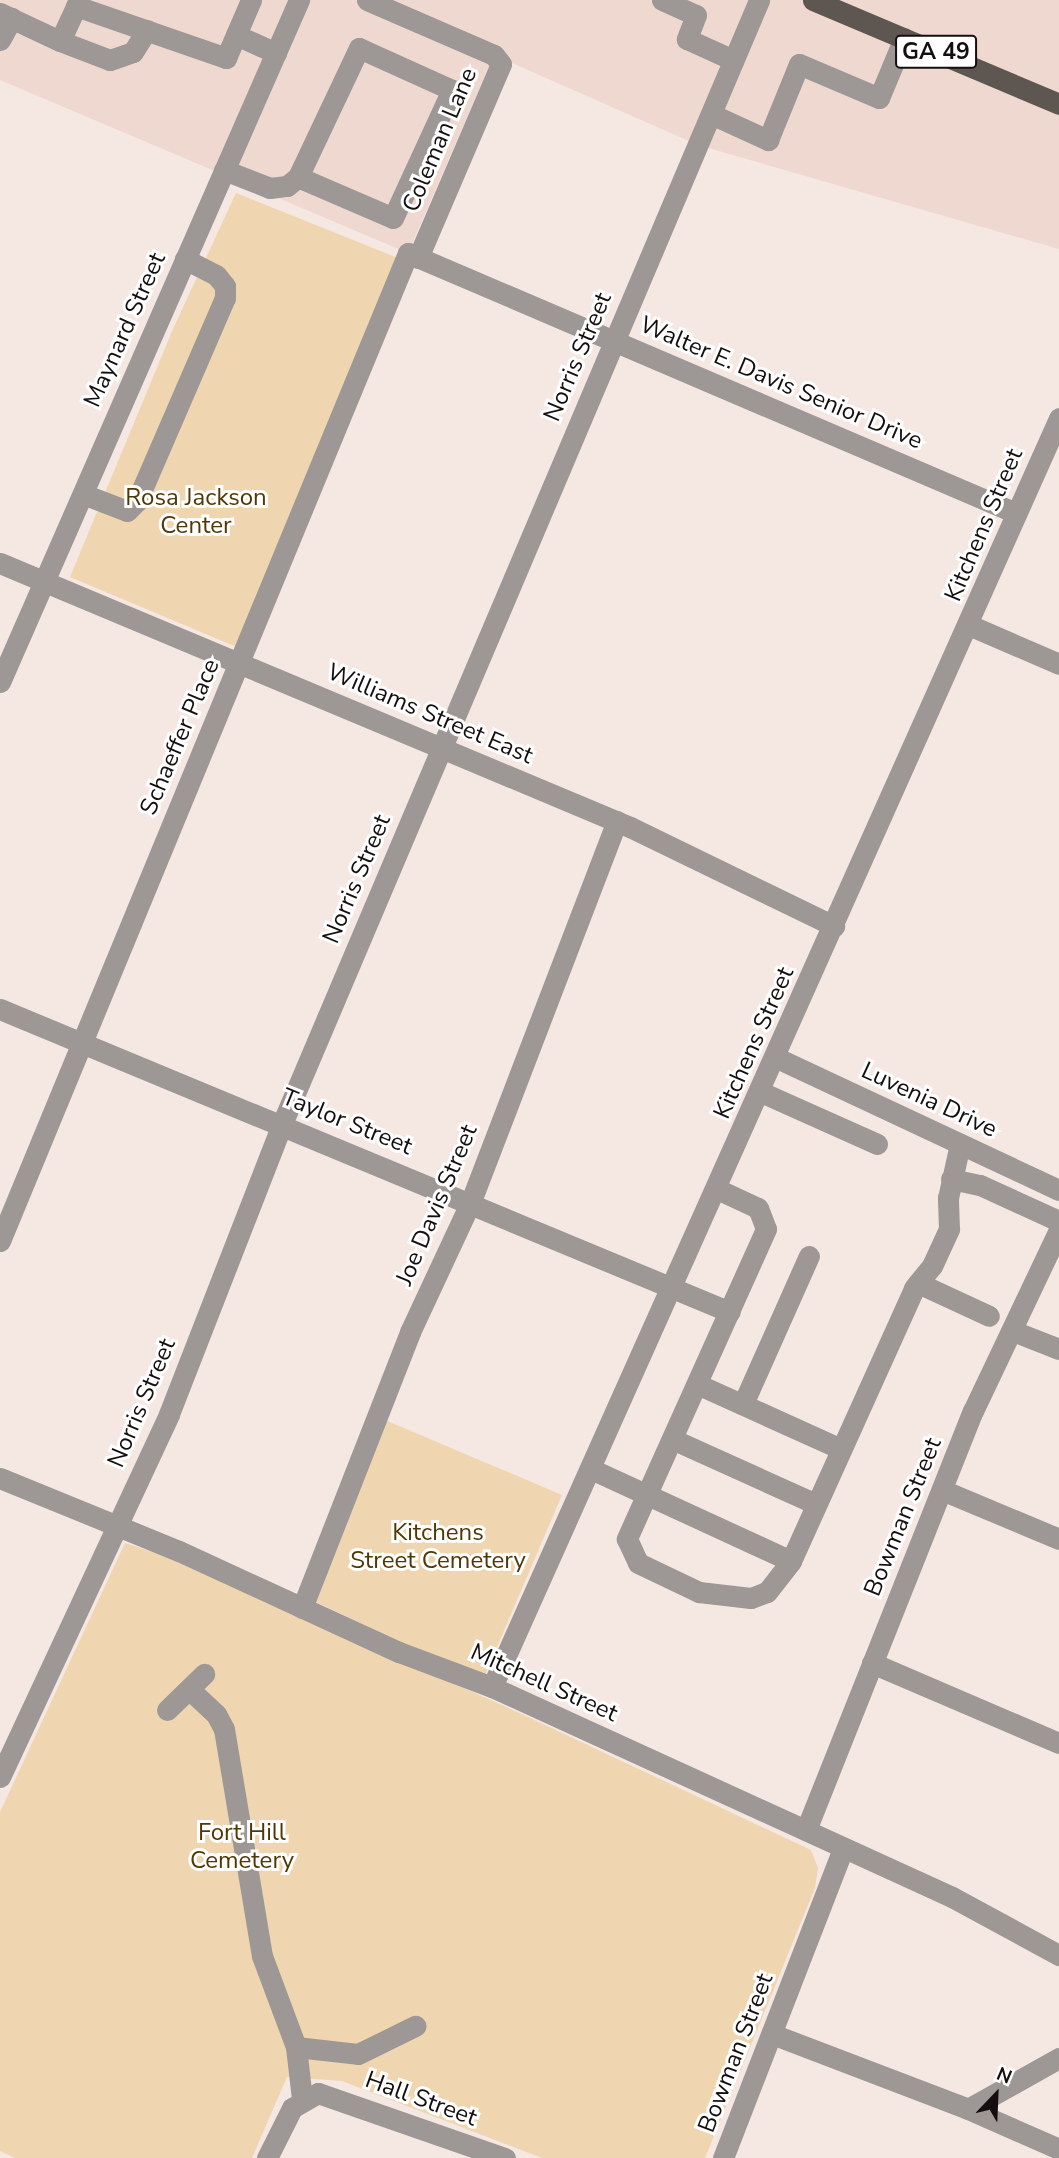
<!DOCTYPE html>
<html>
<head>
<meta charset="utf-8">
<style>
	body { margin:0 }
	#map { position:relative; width:1059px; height:2158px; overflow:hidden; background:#f5e7e2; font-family:"Nunito Sans",sans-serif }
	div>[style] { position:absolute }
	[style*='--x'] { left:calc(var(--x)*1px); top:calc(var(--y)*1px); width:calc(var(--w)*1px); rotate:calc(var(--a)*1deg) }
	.built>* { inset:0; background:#eed8d0 }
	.green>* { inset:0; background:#efd6b0 }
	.minor>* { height:21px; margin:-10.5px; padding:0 10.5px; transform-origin:10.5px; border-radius:10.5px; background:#9d9895 }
	.major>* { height:21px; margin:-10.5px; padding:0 10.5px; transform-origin:10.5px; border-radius:10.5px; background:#5e5650 }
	span { translate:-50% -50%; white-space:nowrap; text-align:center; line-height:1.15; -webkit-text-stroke:6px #fff; paint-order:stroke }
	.shield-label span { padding:2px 5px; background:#fff; border:2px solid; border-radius:5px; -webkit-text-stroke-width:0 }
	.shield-label { font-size:23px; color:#140f0e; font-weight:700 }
	.street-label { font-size:24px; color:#140f0e }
	.park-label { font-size:24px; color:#503704 }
	.north { position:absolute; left:961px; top:2060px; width:70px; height:70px; -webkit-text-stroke:5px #fff; paint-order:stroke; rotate:23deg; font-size:19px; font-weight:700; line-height:28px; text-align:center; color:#140f0e }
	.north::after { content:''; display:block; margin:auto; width:24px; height:32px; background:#140f0e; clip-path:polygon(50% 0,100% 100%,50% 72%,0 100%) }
</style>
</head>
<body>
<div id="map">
	<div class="built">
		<i style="clip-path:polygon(0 0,1059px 0,1059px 249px,698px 145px,494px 55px,408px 253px,0 80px)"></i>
	</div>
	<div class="green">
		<i style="clip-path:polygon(236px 193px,398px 258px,239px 648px,70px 577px,173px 329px)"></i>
		<i style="clip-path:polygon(385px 1420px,562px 1495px,485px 1675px,436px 1659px,316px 1602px)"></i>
		<i style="clip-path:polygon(125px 1543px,178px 1560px,526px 1716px,811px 1850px,818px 1868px,815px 1888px,705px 2158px,542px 2158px,342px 2081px,287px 2077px,252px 2158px,15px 2158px,0 2151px,0 1812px)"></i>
	</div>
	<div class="minor">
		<i style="--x:367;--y:0;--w:138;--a:23.4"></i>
		<i style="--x:494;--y:55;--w:11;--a:52"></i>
		<i style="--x:501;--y:64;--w:211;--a:113.2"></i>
		<i style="--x:662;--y:0;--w:37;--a:24"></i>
		<i style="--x:696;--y:15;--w:26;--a:111"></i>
		<i style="--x:687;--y:39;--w:51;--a:24.5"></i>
		<i style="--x:76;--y:6;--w:159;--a:19.1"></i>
		<i style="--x:226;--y:58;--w:63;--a:-66.7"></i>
		<i style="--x:0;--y:13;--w:66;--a:25"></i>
		<i style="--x:60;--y:41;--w:45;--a:-65.1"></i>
		<i style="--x:236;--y:35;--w:44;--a:24.2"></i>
		<i style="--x:0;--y:40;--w:25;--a:-61"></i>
		<i style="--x:60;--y:41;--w:53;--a:20.8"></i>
		<i style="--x:110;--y:60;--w:24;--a:-19"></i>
		<i style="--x:133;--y:52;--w:26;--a:-58"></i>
		<i style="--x:711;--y:114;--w:63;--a:24.5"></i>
		<i style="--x:768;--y:140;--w:82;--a:-67.8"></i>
		<i style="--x:799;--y:64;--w:87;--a:23"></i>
		<i style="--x:879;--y:98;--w:65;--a:-67.4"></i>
		<i style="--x:224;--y:170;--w:49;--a:21.4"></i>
		<i style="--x:270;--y:188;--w:17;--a:-7"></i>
		<i style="--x:287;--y:186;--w:14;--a:-39"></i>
		<i style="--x:298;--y:177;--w:103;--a:23.3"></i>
		<i style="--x:393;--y:218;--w:141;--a:-65.3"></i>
		<i style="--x:452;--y:90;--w:102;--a:-155.7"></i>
		<i style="--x:359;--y:48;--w:143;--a:115.3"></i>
		<i style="--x:83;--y:494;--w:47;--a:21.1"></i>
		<i style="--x:127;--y:511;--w:14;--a:-45"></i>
		<i style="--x:137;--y:501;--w:221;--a:-66.6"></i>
		<i style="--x:225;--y:298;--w:12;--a:-90"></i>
		<i style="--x:225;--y:286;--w:14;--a:-129"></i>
		<i style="--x:216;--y:275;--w:35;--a:-153"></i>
		<i style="--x:0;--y:563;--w:683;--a:22.74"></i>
		<i style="--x:630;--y:827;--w:227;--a:25.9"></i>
		<i style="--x:969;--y:625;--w:98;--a:23.4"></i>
		<i style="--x:0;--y:682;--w:745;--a:-66.33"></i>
		<i style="--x:0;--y:1009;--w:790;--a:22.54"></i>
		<i style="--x:777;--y:1058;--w:311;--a:25.1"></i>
		<i style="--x:761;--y:1092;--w:127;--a:24.1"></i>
		<i style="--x:951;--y:1179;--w:30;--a:12"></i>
		<i style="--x:980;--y:1185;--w:87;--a:24.5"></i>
		<i style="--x:717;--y:1189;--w:45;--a:24.9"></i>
		<i style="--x:758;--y:1208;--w:22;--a:69"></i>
		<i style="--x:766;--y:1229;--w:340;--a:114.2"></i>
		<i style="--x:627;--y:1539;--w:26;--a:65"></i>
		<i style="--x:638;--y:1563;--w:68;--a:25.4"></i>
		<i style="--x:699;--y:1592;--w:52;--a:6.6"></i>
		<i style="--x:751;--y:1598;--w:17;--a:-21"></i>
		<i style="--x:767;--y:1592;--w:39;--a:-52"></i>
		<i style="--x:0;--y:1241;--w:1069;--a:-67.56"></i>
		<i style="--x:408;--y:253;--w:661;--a:23.15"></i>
		<i style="--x:918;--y:1283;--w:78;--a:24.9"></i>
		<i style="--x:1013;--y:1331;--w:49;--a:21.4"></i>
		<i style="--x:697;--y:1384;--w:158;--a:24.3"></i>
		<i style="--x:743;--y:1404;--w:162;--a:-66"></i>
		<i style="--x:672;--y:1439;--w:158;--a:24.3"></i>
		<i style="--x:591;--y:1469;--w:220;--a:24.7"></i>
		<i style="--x:791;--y:1561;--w:299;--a:-65.7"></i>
		<i style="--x:914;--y:1288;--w:28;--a:-51"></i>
		<i style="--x:932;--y:1266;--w:41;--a:-65.3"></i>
		<i style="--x:949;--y:1229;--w:31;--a:-92"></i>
		<i style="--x:948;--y:1198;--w:55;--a:-77.5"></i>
		<i style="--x:0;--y:1478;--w:193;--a:22.2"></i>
		<i style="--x:179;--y:1551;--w:242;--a:24.7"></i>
		<i style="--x:399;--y:1652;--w:99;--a:20.6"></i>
		<i style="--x:492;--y:1687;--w:506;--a:24.54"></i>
		<i style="--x:952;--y:1897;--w:122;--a:28.5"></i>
		<i style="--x:942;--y:1490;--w:127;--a:22.7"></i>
		<i style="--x:302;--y:1608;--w:296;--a:-68.6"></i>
		<i style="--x:410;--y:1332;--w:145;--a:-65"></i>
		<i style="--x:471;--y:1201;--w:407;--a:-69"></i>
		<i style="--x:872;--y:1663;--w:203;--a:23.2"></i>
		<i style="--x:492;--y:1687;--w:1390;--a:-65.92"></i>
		<i style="--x:189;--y:1689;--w:37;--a:43"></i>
		<i style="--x:216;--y:1714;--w:17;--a:62"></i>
		<i style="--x:224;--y:1729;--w:230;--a:80.5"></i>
		<i style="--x:262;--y:1956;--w:97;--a:69.5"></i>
		<i style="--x:296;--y:2047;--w:52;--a:83.4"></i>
		<i style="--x:167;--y:1710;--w:52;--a:-44.2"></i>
		<i style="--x:0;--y:1777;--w:400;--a:-65"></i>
		<i style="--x:169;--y:1414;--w:311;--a:-68.7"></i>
		<i style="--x:282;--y:1124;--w:1221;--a:-67"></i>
		<i style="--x:806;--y:1830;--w:451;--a:-68.3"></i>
		<i style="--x:973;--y:1411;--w:200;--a:-64.6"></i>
		<i style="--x:772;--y:2034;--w:210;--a:20.9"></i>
		<i style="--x:968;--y:2109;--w:99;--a:23.7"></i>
		<i style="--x:296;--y:2047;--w:62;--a:6.4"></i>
		<i style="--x:358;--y:2054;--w:64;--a:-26.2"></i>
		<i style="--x:968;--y:2109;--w:104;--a:-29.3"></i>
		<i style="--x:267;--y:2158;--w:56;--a:-63.4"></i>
		<i style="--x:292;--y:2108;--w:30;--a:-30"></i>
		<i style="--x:318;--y:2093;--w:198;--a:19.2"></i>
		<i style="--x:723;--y:2158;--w:331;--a:-68.8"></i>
	</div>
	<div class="major">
		<i style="--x:813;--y:0;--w:267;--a:22.9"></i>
	</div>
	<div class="shield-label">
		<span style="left:936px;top:52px">GA 49</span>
	</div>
	<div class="street-label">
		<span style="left:440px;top:140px;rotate:-67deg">Coleman Lane</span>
		<span style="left:125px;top:330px;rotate:-66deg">Maynard Street</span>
		<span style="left:578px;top:357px;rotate:-67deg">Norris Street</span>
		<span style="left:781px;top:383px;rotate:23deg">Walter E. Davis Senior Drive</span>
		<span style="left:984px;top:525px;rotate:-67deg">Kitchens Street</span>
		<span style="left:430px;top:714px;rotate:23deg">Williams Street East</span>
		<span style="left:180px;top:737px;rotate:-67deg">Schaeffer Place</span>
		<span style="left:357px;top:879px;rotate:-67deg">Norris Street</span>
		<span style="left:754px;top:1043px;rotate:-66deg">Kitchens Street</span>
		<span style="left:929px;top:1100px;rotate:25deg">Luvenia Drive</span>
		<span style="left:347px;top:1122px;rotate:22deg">Taylor Street</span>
		<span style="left:437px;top:1205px;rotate:-67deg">Joe Davis Street</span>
		<span style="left:142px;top:1403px;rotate:-67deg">Norris Street</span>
		<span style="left:903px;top:1517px;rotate:-68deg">Bowman Street</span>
		<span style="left:544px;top:1683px;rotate:24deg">Mitchell Street</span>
		<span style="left:736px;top:2053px;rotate:-69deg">Bowman Street</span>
		<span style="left:421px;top:2099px;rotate:20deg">Hall Street</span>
	</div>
	<div class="park-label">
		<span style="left:196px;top:512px">Rosa Jackson<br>Center</span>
		<span style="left:438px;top:1547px">Kitchens<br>Street Cemetery</span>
		<span style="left:242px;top:1847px">Fort Hill<br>Cemetery</span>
	</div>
	<div class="north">N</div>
</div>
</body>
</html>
